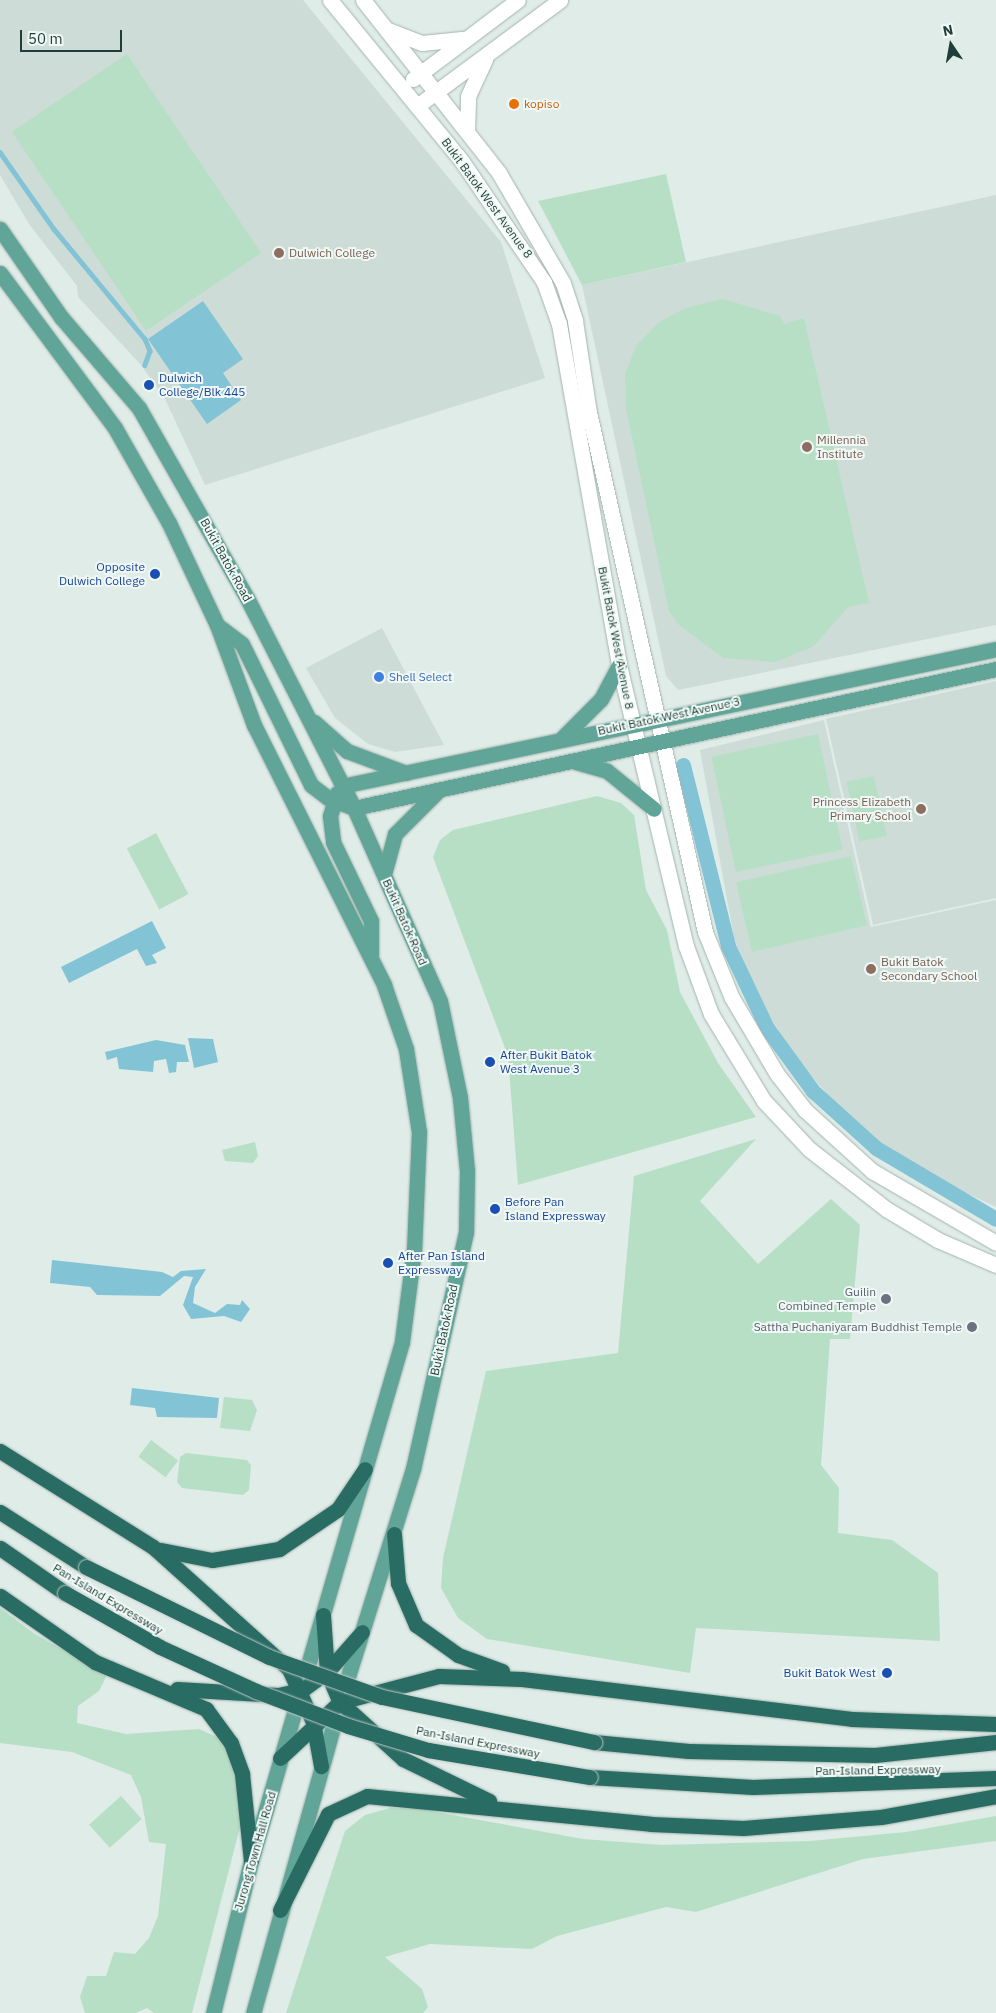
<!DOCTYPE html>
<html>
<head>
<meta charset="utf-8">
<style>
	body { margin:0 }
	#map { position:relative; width:996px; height:2013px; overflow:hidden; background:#e0ece7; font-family:"IBM Plex Sans",sans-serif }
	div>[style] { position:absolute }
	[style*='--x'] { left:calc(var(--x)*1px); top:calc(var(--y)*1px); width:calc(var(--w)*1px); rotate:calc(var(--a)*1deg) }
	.built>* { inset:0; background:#cedcd7 }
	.green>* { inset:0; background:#b7dfc5; transform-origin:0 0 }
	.water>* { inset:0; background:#83c3d6 }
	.stream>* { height:4.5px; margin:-2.25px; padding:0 2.25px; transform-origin:2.25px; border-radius:2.25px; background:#83c3d6 }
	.canal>* { height:15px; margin:-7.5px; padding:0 7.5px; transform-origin:7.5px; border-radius:7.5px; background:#83c3d6 }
	.roads { filter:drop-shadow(0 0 1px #a2b4af) drop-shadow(0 0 1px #a2b4af) }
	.street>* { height:15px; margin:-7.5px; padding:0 7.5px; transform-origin:7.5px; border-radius:7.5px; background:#fff }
	.primary>* { height:15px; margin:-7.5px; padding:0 7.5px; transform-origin:7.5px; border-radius:7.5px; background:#61a598 }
	.highway>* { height:15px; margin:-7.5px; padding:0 7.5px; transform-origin:7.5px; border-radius:7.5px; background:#296c63 }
	.bridges { filter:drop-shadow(0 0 1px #c0c9c7) drop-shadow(0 0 1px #c0c9c7) }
	.highway-bridge>* { height:15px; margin:-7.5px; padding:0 7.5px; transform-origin:7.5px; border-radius:7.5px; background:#296c63 }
	.dots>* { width:14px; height:14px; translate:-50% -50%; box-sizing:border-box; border:2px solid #f0f8f5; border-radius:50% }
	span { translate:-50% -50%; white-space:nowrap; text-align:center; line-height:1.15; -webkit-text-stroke:4px #f0f8f5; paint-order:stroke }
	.food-label { font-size:12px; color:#c56008 }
	.left { translate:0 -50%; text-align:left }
	.street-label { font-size:12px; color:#1f3e38 }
	.education-label { font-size:12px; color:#785e54 }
	.right { translate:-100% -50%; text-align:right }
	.transit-label { font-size:12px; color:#164399 }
	.shop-label { font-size:12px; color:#366cbe }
	.worship-label { font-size:12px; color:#5b616d }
	.north { position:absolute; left:926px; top:20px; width:50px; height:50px; -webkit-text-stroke:4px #f0f8f5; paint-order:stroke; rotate:348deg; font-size:14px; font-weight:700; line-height:20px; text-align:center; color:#1f3e38 }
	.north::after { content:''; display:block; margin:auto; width:18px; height:22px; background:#1f3e38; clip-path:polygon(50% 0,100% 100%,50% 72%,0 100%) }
	.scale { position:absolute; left:20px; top:30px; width:102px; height:22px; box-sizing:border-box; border:2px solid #1f3e38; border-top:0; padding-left:6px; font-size:15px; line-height:18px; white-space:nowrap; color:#1f3e38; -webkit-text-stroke:4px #f0f8f5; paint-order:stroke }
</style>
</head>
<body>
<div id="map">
	<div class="built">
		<i style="clip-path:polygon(0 0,303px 0,501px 242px,545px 378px,205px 485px,165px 399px,141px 365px,78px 297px,77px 286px,29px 224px,0 175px)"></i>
		<i style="clip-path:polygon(996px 195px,996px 625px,678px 690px,666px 676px,582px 285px)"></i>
		<i style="clip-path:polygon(382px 628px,444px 745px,395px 752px,368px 744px,335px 718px,306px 668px)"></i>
		<i style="clip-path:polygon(996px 681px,996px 898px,873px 925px,826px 719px)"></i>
		<i style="clip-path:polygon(824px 720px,871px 927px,996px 900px,996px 1207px,922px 1172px,851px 1121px,795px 1057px,759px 1000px,734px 938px,700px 750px)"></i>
	</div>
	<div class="green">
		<i style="left:127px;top:54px;width:240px;height:139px;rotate:56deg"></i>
		<i style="clip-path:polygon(666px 174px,686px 262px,582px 285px,538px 201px)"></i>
		<i style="clip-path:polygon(723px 299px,780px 316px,784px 324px,804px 318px,869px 603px,848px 607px,814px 646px,776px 662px,723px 658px,679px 625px,669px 611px,626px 409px,625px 374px,636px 346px,658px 323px,685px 308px)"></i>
		<i style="left:818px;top:734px;width:118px;height:109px;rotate:78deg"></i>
		<i style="left:874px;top:776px;width:61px;height:28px;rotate:78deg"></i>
		<i style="clip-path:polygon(597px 796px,621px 803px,634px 815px,646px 890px,667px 930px,680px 992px,718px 1063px,756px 1117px,518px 1185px,508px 1056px,433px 857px,440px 840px,453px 830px)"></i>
		<i style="left:156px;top:833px;width:69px;height:33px;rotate:62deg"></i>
		<i style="left:851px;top:856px;width:71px;height:118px;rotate:77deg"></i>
		<i style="clip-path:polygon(756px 1139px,700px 1201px,758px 1264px,831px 1199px,860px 1225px,850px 1339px,830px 1339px,821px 1465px,839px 1488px,838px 1533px,892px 1540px,938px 1573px,940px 1641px,696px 1628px,690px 1673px,487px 1639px,458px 1618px,441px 1588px,443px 1558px,486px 1371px,618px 1353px,634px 1176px)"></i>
		<i style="clip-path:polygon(255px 1142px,258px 1156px,253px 1163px,225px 1161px,222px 1150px)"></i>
		<i style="clip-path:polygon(224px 1397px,252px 1400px,257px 1410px,250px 1431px,220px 1428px)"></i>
		<i style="left:151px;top:1440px;width:34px;height:21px;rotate:37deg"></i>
		<i style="clip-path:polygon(186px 1453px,247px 1460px,251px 1465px,249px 1490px,243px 1495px,182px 1488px,177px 1482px,180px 1457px)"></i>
		<i style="clip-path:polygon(0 1608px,35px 1634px,107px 1675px,99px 1691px,78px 1706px,77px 1723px,126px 1734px,199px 1729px,219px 1738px,226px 1748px,238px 1776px,241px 1823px,192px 2013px,154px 2013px,147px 2008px,136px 2013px,85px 2013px,80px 1997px,87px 1976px,106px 1976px,114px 1952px,135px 1954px,149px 1938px,158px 1916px,166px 1844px,149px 1842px,141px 1797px,131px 1775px,72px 1752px,0 1743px)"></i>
		<i style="left:121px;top:1796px;width:31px;height:43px;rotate:48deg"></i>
		<i style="clip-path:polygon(390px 1808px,420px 1809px,583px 1839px,662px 1845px,810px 1841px,906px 1832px,996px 1816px,996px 1841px,863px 1859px,696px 1912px,666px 1907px,557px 1936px,532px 1949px,430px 1944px,385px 1957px,422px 1989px,428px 2007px,423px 2013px,286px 2013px,345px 1831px,365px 1815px)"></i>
	</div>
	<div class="water">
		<i style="clip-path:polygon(203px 301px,243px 359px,223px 373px,241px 400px,207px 424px,148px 339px)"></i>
		<i style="clip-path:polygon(152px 921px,166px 948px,152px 955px,157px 963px,146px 966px,137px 949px,69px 983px,61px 967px)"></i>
		<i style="clip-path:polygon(188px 1038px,213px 1039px,218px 1062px,194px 1068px)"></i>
		<i style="clip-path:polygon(156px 1040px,185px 1045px,189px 1062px,177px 1062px,176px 1072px,169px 1073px,166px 1059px,154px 1061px,153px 1072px,119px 1069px,117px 1057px,107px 1060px,105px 1052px)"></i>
		<i style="clip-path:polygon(52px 1260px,162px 1272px,173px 1277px,181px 1271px,206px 1269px,195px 1287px,193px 1303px,215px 1313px,227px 1304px,240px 1305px,242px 1300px,250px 1309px,241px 1322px,224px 1316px,191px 1319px,183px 1305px,193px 1277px,184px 1276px,160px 1296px,97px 1295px,90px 1287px,50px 1283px)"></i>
		<i style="clip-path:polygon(132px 1388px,219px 1398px,217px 1418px,157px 1417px,155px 1408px,130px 1405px)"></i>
	</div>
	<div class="stream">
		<i style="--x:0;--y:152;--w:94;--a:55"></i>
		<i style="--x:54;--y:229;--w:143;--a:50.4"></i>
		<i style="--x:145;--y:339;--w:13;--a:67"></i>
		<i style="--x:150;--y:351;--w:15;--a:110"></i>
	</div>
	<div class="canal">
		<i style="--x:683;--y:765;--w:187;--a:76"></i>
		<i style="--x:728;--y:946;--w:91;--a:64.6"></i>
		<i style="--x:767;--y:1028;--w:78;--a:53.9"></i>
		<i style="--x:813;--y:1091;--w:85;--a:42.1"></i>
		<i style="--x:876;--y:1148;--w:139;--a:30.6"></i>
	</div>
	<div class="roads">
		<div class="street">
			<i style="--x:330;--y:0;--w:207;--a:50.7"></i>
			<i style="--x:461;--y:160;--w:148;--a:55.8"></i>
			<i style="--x:544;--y:282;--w:45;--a:70.3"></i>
			<i style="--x:559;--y:324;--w:346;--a:80"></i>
			<i style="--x:619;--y:665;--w:289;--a:76.6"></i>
			<i style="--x:686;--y:946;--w:72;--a:69.8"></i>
			<i style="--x:711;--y:1014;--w:102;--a:58.7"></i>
			<i style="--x:764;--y:1101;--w:66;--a:46.8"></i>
			<i style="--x:809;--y:1149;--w:98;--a:37.9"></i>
			<i style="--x:886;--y:1209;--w:61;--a:30.8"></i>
			<i style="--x:938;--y:1240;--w:63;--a:23.3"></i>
			<i style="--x:363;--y:0;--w:220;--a:51.8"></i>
			<i style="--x:499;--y:173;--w:127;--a:59.8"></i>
			<i style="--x:563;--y:283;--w:40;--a:72"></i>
			<i style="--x:575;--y:321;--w:92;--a:81.3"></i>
			<i style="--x:589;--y:412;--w:533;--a:77.42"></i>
			<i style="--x:705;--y:932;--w:71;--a:67.8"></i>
			<i style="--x:732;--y:998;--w:88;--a:59.4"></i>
			<i style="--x:777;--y:1074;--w:46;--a:52.1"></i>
			<i style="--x:805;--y:1110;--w:91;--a:42.3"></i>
			<i style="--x:872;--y:1171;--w:143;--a:30.1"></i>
			<i style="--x:388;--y:30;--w:36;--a:21"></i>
			<i style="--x:422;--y:43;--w:40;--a:-5.7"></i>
			<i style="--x:413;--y:79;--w:131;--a:-37"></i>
			<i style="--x:417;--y:106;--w:178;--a:-36.5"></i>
			<i style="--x:467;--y:131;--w:35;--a:-88"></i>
			<i style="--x:468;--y:96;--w:40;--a:-65"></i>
		</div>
		<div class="primary">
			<i style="--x:0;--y:229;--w:107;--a:55.3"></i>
			<i style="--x:61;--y:317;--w:120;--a:49.4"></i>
			<i style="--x:139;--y:408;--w:219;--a:60.4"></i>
			<i style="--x:247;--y:598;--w:236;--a:63"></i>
			<i style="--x:354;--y:808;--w:211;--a:66"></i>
			<i style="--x:440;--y:1001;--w:99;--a:78.3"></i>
			<i style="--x:460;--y:1098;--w:73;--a:84.5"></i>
			<i style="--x:467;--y:1171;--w:61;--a:90.9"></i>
			<i style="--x:466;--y:1232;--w:243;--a:102.6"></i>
			<i style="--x:413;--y:1469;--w:244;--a:107.4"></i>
			<i style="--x:340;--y:1702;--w:323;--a:105.6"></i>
			<i style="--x:0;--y:273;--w:193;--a:53.4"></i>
			<i style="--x:115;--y:428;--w:109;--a:60.4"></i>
			<i style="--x:169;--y:523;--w:113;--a:64.8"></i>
			<i style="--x:217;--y:625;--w:107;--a:69.7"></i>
			<i style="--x:254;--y:725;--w:291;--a:63.4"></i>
			<i style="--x:384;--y:985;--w:68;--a:71"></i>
			<i style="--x:406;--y:1049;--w:84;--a:81.1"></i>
			<i style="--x:419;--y:1132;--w:117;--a:92.4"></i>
			<i style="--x:414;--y:1249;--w:94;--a:97.4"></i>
			<i style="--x:402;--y:1342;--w:541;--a:106.22"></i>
			<i style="--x:251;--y:1861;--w:157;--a:104"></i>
			<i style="--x:217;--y:625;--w:31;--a:37"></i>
			<i style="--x:242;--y:644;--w:157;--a:63.9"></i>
			<i style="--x:311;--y:785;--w:21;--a:37"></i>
			<i style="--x:328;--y:798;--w:28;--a:21"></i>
			<i style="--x:314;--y:722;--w:44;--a:41.3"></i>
			<i style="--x:347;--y:751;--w:63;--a:20.4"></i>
			<i style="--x:562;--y:738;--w:55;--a:-45"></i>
			<i style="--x:601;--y:699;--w:38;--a:-62"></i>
			<i style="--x:576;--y:762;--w:32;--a:16"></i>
			<i style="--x:607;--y:771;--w:60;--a:39"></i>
			<i style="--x:342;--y:786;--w:668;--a:-11.83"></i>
			<i style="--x:337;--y:793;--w:24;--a:107"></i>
			<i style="--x:330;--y:816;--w:26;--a:83"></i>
			<i style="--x:333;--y:842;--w:88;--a:64.3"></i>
			<i style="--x:371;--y:921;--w:33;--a:90"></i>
			<i style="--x:354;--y:808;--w:657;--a:-12.22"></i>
			<i style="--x:384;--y:874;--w:41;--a:-74.6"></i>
			<i style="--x:395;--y:834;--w:58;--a:-45"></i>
		</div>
		<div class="highway">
			<i style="--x:0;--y:1451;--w:181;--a:32.1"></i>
			<i style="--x:153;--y:1547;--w:183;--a:41.9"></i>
			<i style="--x:289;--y:1669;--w:58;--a:65.6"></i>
			<i style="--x:313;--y:1722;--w:45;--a:79.7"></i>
			<i style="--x:0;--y:1512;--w:102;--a:32.6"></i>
			<i style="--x:394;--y:1534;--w:49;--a:85.3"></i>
			<i style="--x:398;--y:1583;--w:46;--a:66.8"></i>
			<i style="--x:416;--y:1625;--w:52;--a:35.5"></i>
			<i style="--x:458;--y:1655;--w:47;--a:20"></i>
			<i style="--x:0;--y:1548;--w:79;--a:34.7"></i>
			<i style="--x:161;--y:1550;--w:52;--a:11.1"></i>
			<i style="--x:212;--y:1560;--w:68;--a:-9.3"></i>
			<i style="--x:279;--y:1549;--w:71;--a:-34.1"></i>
			<i style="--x:338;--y:1509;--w:48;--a:-56"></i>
			<i style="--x:0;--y:1596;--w:116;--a:34.8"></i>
			<i style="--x:95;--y:1662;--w:121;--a:22.9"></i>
			<i style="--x:206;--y:1709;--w:42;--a:53.7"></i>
			<i style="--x:231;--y:1743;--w:33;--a:70"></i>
			<i style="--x:242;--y:1774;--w:87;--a:84.1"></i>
			<i style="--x:323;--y:1615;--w:57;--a:86"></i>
			<i style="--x:327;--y:1672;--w:33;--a:67"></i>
			<i style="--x:340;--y:1702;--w:85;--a:42.1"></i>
			<i style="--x:403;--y:1759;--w:96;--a:26"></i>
			<i style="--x:177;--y:1689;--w:101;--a:3.4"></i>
			<i style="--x:278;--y:1695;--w:25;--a:-12"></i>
			<i style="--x:302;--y:1690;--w:31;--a:-36"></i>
			<i style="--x:327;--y:1672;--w:53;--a:-48.8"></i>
			<i style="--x:594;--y:1742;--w:95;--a:5.4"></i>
			<i style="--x:689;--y:1751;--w:186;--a:1.2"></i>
			<i style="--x:875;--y:1755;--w:122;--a:-6.1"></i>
			<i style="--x:280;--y:1758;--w:82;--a:-43"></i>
			<i style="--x:340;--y:1702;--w:102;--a:-14.7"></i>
			<i style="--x:439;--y:1676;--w:83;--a:2.1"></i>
			<i style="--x:522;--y:1679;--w:332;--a:6.9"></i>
			<i style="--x:852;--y:1719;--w:144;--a:2"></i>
			<i style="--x:590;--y:1777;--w:163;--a:3.5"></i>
			<i style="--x:753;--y:1787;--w:243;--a:-2.1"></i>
			<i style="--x:280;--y:1910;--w:107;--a:-63.4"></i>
			<i style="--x:328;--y:1814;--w:43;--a:-24.8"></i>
			<i style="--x:367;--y:1796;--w:285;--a:5.6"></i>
			<i style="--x:651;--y:1824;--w:92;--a:2.5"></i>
			<i style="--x:743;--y:1828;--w:138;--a:-4.6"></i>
			<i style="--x:881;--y:1817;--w:117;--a:-10.3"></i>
		</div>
	</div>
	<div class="bridges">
		<div class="highway-bridge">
			<i style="--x:86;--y:1567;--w:204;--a:26.2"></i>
			<i style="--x:269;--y:1657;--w:120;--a:19.5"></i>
			<i style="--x:382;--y:1697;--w:217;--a:12"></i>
			<i style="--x:65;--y:1593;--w:109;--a:29.6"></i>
			<i style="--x:160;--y:1647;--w:106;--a:24.6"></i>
			<i style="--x:256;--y:1691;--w:98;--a:20.8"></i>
			<i style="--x:348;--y:1726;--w:84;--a:16.7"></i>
			<i style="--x:428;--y:1750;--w:164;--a:9.5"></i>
		</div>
	</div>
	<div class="dots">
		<i style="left:514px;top:104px;background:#e8710a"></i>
		<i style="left:279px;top:253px;background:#8d6e63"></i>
		<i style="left:149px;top:385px;background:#1a4fb4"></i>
		<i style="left:807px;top:447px;background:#8d6e63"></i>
		<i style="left:155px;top:574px;background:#1a4fb4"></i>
		<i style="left:379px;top:677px;background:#3f7fe0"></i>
		<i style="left:921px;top:809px;background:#8d6e63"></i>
		<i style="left:871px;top:969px;background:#8d6e63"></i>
		<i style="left:490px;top:1062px;background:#1a4fb4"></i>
		<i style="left:495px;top:1209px;background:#1a4fb4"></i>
		<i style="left:388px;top:1263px;background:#1a4fb4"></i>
		<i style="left:886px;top:1299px;background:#6b7280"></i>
		<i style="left:972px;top:1327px;background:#6b7280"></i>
		<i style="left:887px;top:1673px;background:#1a4fb4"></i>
	</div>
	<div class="food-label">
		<span class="left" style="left:524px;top:104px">kopiso</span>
	</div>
	<div class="street-label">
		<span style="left:487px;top:198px;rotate:54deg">Bukit Batok West Avenue 8</span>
		<span style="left:226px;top:560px;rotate:61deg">Bukit Batok Road</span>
		<span style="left:616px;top:638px;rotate:79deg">Bukit Batok West Avenue 8</span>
		<span style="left:669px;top:716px;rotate:-12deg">Bukit Batok West Avenue 3</span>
		<span style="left:405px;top:922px;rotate:66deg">Bukit Batok Road</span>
		<span style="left:444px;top:1330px;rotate:-78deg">Bukit Batok Road</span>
		<span style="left:108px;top:1599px;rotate:31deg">Pan-Island Expressway</span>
		<span style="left:478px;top:1742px;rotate:11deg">Pan-Island Expressway</span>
		<span style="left:878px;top:1770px;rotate:-1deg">Pan-Island Expressway</span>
		<span style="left:255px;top:1851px;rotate:-74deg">Jurong Town Hall Road</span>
	</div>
	<div class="education-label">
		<span class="left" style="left:289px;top:253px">Dulwich College</span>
		<span class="left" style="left:817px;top:447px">Millennia<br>Institute</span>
		<span class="right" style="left:911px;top:809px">Princess Elizabeth<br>Primary School</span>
		<span class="left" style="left:881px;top:969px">Bukit Batok<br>Secondary School</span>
	</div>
	<div class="transit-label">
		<span class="left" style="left:159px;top:385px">Dulwich<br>College/Blk 445</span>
		<span class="right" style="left:145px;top:574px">Opposite<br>Dulwich College</span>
		<span class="left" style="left:500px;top:1062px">After Bukit Batok<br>West Avenue 3</span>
		<span class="left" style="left:505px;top:1209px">Before Pan<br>Island Expressway</span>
		<span class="left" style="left:398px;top:1263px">After Pan Island<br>Expressway</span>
		<span class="right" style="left:876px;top:1673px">Bukit Batok West</span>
	</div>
	<div class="shop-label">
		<span class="left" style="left:389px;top:677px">Shell Select</span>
	</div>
	<div class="worship-label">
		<span class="right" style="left:876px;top:1299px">Guilin<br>Combined Temple</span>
		<span class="right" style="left:962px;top:1327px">Sattha Puchaniyaram Buddhist Temple</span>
	</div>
	<div class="north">N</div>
	<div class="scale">50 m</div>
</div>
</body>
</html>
